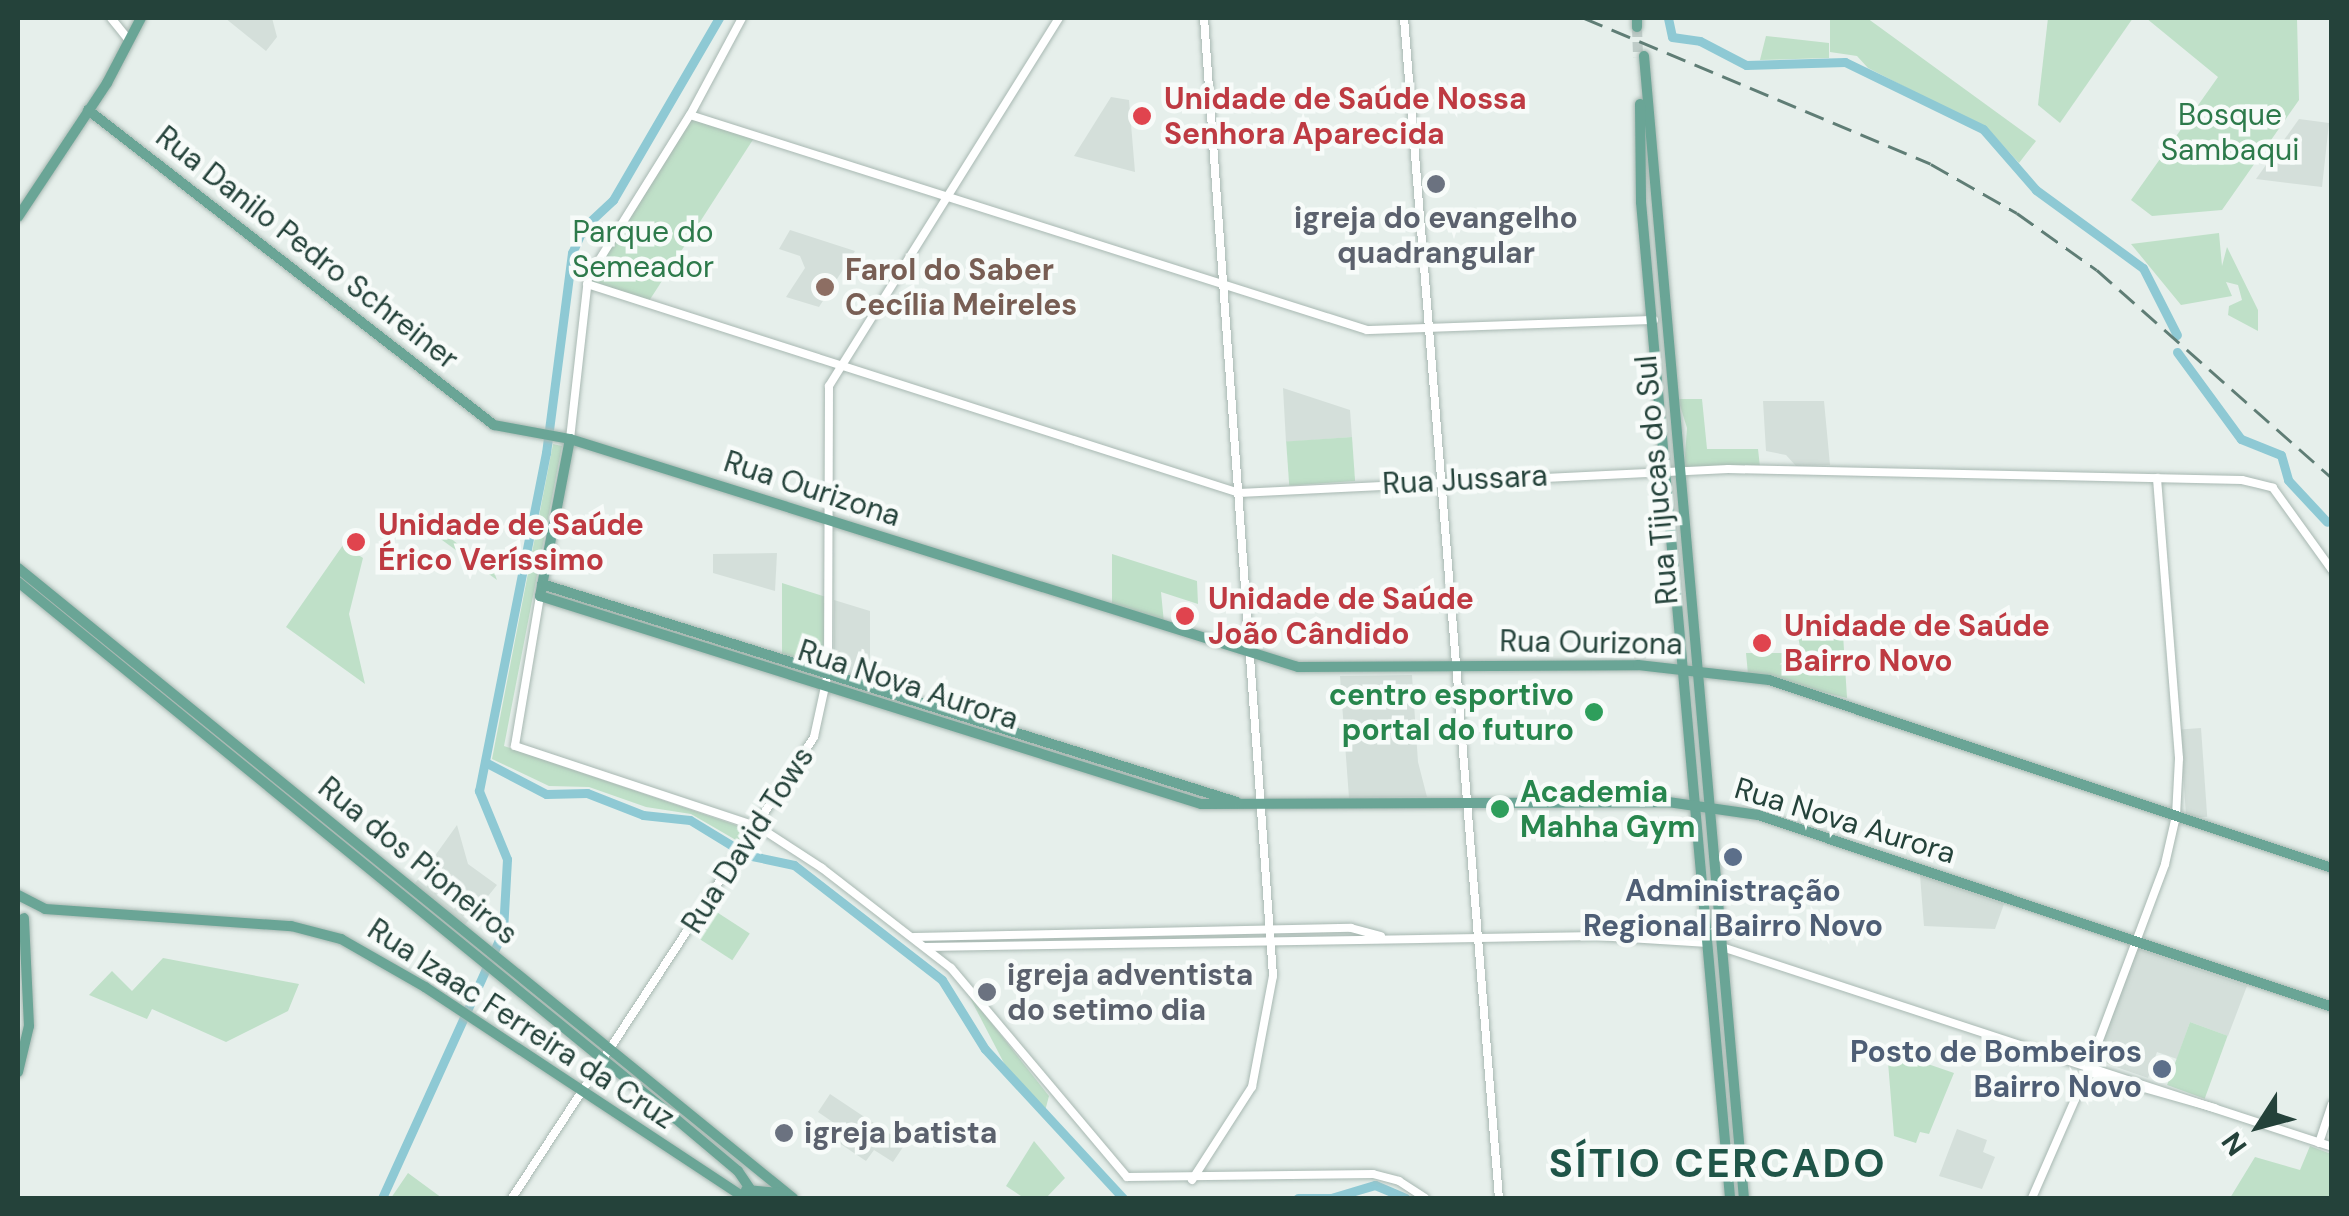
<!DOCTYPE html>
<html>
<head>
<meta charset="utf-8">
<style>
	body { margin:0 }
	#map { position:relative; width:2349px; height:1216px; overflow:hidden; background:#e6efeb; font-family:"DM Sans",sans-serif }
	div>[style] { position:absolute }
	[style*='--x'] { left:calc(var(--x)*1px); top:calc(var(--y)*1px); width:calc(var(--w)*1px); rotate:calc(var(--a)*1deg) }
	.built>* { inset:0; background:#d4dfda; transform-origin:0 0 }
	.green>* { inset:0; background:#bfe0c8; transform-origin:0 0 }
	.river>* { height:9px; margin:-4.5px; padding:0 4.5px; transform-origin:4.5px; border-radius:4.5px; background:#8ec9d4 }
	.major-tunnel>* { height:10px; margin-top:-5px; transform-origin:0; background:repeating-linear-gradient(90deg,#bfccc8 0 10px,transparent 0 15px) }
	.roads { filter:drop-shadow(0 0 2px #a8b8b2) drop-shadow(0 0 2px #a8b8b2) }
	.minor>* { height:8px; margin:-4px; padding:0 4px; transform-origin:4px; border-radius:4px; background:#fff }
	.major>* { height:10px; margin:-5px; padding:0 5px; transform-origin:5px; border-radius:5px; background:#6aa596 }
	.rail>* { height:2.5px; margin-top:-1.25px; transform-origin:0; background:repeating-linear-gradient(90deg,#5f7d75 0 20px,transparent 0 30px) }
	.dots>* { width:28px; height:28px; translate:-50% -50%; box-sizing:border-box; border:5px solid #f7fbf9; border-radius:50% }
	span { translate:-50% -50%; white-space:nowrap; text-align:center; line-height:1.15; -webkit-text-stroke:9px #f7fbf9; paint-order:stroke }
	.health-label { font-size:30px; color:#be3a42; font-weight:700 }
	.left { translate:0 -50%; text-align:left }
	.park-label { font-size:30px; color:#2d7a4b }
	.worship-label { font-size:30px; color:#5b616d; font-weight:700 }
	.street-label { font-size:30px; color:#24423a }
	.education-label { font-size:30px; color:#785e54; font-weight:700 }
	.leisure-label { font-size:30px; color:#27864d; font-weight:700 }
	.right { translate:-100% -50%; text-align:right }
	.service-label { font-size:30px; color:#4e5e75; font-weight:700 }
	.district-label { font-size:40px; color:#1f5548; font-weight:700; letter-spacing:2.5px }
	.frame { position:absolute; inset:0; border:20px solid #24423a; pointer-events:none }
	.north { position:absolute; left:2209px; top:1076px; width:100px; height:100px; -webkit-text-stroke:8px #f7fbf9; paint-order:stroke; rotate:234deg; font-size:28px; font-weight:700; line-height:40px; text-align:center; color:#24423a }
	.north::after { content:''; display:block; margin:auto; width:35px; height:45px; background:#24423a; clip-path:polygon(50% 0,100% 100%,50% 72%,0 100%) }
</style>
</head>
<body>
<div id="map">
	<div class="built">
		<i style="clip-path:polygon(225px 18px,272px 18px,277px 37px,266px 51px)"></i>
		<i style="clip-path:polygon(1111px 97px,1129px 100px,1135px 172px,1074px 156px)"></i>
		<i style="clip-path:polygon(2299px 119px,2329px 123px,2322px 187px,2256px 179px)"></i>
		<i style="clip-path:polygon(790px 230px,855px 251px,819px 307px,786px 297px,805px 268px,800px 256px,779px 249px)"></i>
		<i style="clip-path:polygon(1283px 388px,1350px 410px,1352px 437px,1286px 442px)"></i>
		<i style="clip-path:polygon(1763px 401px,1824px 401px,1830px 465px,1796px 466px,1786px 455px,1766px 451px)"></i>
		<i style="clip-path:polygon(777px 553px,775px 591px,713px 573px,713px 554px)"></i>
		<i style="clip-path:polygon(834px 600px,870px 611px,870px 681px,834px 670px)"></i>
		<i style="clip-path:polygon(1412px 675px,1418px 762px,1427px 797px,1349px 798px,1340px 676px)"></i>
		<i style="left:2201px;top:728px;width:89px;height:21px;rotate:86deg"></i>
		<i style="clip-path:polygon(457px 825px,468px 864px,497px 885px,464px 926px,414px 885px)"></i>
		<i style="clip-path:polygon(1920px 875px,2004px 904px,1995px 929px,1924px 926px)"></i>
		<i style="clip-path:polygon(2137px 948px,2247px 986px,2228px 1036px,2190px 1022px,2177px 1059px,2157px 1052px,2148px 1078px,2096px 1060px)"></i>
		<i style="clip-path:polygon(830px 1094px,905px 1144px,893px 1162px,874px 1150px,866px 1161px,830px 1137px,837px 1125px,818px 1112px)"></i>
		<i style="clip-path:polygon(1957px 1129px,1987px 1140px,1983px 1152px,1995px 1157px,1982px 1189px,1939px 1176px)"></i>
	</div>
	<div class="green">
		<i style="clip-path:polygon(1830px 18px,1867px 18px,2036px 141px,2019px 163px,1989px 130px,1868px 68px,1857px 56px,1830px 52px)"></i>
		<i style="clip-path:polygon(2048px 18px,2133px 18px,2060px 123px,2038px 105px)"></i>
		<i style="clip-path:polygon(2146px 18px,2297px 18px,2299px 100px,2222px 210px,2152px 216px,2131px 200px,2218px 77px)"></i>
		<i style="clip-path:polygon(1766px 36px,1829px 43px,1829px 58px,1760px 60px)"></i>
		<i style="clip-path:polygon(690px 118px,754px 138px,649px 301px,589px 282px)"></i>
		<i style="clip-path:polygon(2219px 233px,2222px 266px,2227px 247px,2258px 310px,2258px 331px,2228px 315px,2229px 306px,2242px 300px,2238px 285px,2226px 282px,2232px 296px,2181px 305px,2131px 244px)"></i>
		<i style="clip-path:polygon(1678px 399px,1702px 399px,1707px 449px,1758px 449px,1760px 467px,1684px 468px,1687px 428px)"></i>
		<i style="left:1352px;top:437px;width:44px;height:66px;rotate:86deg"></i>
		<i style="clip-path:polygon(553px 444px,562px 446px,504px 746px,750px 830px,741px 843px,691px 814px,646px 807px,589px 787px,549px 786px,492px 759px)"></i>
		<i style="clip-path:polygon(423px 517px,494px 572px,497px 580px,420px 524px)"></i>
		<i style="clip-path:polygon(343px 545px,363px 558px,349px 614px,365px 684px,286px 627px)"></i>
		<i style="clip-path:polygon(1112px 554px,1197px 581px,1198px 604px,1161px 592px,1164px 623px,1112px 607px)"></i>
		<i style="clip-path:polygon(782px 583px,826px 597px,825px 667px,782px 654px)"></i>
		<i style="clip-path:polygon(548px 589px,822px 674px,821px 681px,548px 595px)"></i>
		<i style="clip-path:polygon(1843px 634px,1847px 698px,1748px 674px,1746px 653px,1801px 653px,1798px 636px)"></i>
		<i style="left:712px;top:909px;width:45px;height:32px;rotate:33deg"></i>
		<i style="clip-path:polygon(163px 958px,299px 984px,288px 1011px,226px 1042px,152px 1009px,147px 1019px,89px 995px,112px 971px,132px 991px)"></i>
		<i style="clip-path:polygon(967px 992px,1049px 1096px,1045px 1111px,1005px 1065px)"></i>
		<i style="left:2190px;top:1022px;width:40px;height:67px;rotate:20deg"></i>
		<i style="clip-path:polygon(1887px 1050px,1954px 1073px,1929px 1134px,1920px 1132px,1916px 1143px,1894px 1136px)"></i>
		<i style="clip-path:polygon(1034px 1141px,1065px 1178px,1046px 1198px,1024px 1198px,1006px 1186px)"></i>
		<i style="clip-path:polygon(2310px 1146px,2331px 1154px,2331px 1198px,2230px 1198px,2255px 1157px,2300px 1170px)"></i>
		<i style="clip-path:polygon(408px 1173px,442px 1198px,443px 1198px,391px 1198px)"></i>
	</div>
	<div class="river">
		<i style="--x:1668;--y:18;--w:19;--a:78"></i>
		<i style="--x:1672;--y:37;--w:28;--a:8"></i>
		<i style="--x:1700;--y:41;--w:52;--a:27.6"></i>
		<i style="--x:1746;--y:65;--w:99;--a:-1.7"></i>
		<i style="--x:1845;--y:62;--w:153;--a:25.9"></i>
		<i style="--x:1983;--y:129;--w:81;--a:49"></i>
		<i style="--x:2036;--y:190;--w:132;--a:36.1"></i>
		<i style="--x:2143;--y:268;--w:75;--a:63.1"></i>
		<i style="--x:2177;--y:352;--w:108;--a:53.7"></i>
		<i style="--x:2241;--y:439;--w:43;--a:21.8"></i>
		<i style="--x:2281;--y:455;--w:26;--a:74"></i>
		<i style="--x:2288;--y:480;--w:57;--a:47.1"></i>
		<i style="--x:485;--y:762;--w:69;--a:27.7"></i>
		<i style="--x:546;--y:794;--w:41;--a:-1.4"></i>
		<i style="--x:587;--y:793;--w:60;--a:21.4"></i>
		<i style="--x:643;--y:815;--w:47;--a:6.1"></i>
		<i style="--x:690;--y:820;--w:54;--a:31.3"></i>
		<i style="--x:752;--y:856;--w:43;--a:12.1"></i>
		<i style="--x:794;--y:865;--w:187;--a:37.8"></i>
		<i style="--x:942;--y:980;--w:81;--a:58.1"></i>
		<i style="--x:985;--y:1049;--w:203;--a:47.2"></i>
		<i style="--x:382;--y:1198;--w:293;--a:-65.6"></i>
		<i style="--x:503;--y:931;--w:72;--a:-86.8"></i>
		<i style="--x:507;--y:859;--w:74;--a:-112.4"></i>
		<i style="--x:479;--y:791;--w:345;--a:-78.8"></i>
		<i style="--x:546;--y:453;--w:202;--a:-82.6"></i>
		<i style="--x:572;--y:253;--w:27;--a:-66"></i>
		<i style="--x:583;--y:228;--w:41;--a:-43"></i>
		<i style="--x:613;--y:200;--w:211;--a:-59.8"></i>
		<i style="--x:1298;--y:1198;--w:33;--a:0"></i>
		<i style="--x:1331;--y:1198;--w:46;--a:-16.5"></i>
		<i style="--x:1375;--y:1185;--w:33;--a:23"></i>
	</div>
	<div class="major-tunnel">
		<i style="--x:1637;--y:27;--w:30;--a:88"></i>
	</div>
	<div class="roads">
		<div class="minor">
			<i style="--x:111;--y:18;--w:28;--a:51"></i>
			<i style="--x:1404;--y:18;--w:1184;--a:85.4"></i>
			<i style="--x:690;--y:115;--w:710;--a:17.62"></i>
			<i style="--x:1367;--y:330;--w:287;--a:-2"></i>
			<i style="--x:587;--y:284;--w:685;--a:17.77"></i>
			<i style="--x:1239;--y:493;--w:490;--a:-2.8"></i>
			<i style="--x:1728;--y:469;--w:514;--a:1.23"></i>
			<i style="--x:2242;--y:480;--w:32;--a:14"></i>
			<i style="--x:2273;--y:488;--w:101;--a:54.3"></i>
			<i style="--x:570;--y:439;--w:162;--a:-83.6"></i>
			<i style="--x:588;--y:278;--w:192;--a:-58"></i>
			<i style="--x:690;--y:115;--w:110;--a:-61.8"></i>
			<i style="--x:540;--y:596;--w:152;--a:99.5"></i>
			<i style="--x:515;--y:746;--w:257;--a:18.4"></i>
			<i style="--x:759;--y:827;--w:75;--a:33.1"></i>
			<i style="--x:822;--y:868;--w:163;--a:37.8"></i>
			<i style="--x:951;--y:968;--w:273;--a:49.9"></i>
			<i style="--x:1127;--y:1177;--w:246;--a:-0.7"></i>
			<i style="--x:1373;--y:1174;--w:27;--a:15"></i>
			<i style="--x:1399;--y:1181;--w:31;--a:33"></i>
			<i style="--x:914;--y:937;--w:437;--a:-1.2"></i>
			<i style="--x:1351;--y:928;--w:31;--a:15"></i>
			<i style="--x:926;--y:947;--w:671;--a:-0.94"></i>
			<i style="--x:1597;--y:936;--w:111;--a:3.6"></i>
			<i style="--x:1722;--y:947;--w:382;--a:18.2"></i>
			<i style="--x:2091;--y:1068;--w:254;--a:18.1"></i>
			<i style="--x:2091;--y:1073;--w:129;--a:15.8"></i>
			<i style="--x:2319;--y:1143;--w:41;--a:-71.6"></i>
			<i style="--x:1192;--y:1180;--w:111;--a:-57.2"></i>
			<i style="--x:1252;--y:1087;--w:113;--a:-79.3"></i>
			<i style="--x:1273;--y:976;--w:960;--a:-94.12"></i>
			<i style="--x:512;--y:1198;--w:551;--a:-56.77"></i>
			<i style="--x:814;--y:737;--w:66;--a:-77.7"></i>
			<i style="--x:828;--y:673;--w:287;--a:-89.8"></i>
			<i style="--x:829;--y:386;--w:434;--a:-58"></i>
			<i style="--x:2032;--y:1198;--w:137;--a:-66.4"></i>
			<i style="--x:2087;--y:1072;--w:222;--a:-69.4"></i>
			<i style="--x:2165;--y:864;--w:49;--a:-77.1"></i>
			<i style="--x:2176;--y:816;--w:58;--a:-87"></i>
			<i style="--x:2179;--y:758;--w:281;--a:-94.5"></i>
		</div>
		<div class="major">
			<i style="--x:1637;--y:27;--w:9;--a:-90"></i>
			<i style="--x:1644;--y:56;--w:1146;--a:85"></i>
			<i style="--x:1640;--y:104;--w:98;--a:89.4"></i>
			<i style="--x:1641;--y:202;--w:1000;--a:84.89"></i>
			<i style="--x:88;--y:110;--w:514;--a:37.81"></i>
			<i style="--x:494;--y:425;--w:77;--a:10.4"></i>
			<i style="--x:570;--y:439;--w:763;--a:17.39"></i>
			<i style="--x:1298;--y:667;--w:340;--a:-0.3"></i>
			<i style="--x:1638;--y:665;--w:132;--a:6.5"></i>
			<i style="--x:1769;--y:680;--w:594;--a:18.47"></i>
			<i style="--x:18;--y:217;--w:161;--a:-56.4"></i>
			<i style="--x:107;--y:83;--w:73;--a:-62.4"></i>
			<i style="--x:570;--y:439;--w:160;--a:100.8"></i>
			<i style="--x:540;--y:596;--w:693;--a:17.47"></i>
			<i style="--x:1201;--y:804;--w:467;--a:-0.2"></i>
			<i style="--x:1668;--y:802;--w:91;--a:8.2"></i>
			<i style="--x:1758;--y:815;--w:605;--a:18.49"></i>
			<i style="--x:18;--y:568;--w:999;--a:39.11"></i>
			<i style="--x:18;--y:582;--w:849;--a:39.22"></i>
			<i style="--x:676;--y:1119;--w:81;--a:40"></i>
			<i style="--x:738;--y:1171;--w:32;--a:56"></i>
			<i style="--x:542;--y:584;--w:728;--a:17.42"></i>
			<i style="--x:18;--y:895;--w:30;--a:27"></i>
			<i style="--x:45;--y:909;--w:247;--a:4"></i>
			<i style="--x:291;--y:926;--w:52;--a:14.6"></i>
			<i style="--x:341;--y:939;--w:97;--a:29.7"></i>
			<i style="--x:425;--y:987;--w:383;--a:33.4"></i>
			<i style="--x:18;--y:1072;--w:47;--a:-76.6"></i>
			<i style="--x:29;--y:1026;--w:108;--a:-92.7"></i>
			<i style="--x:746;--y:1190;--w:37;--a:5"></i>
		</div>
	</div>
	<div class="rail">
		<i style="--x:1584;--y:18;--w:376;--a:22.8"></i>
		<i style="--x:1931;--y:164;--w:99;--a:29.7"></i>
		<i style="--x:2017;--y:213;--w:98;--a:35.5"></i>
		<i style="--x:2097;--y:270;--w:314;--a:41.5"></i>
	</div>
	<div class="dots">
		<i style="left:1142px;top:116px;background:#e0444e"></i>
		<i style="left:1436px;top:184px;background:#6b7280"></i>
		<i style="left:825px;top:287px;background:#8d6e63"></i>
		<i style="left:356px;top:542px;background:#e0444e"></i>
		<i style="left:1185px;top:616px;background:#e0444e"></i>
		<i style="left:1762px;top:643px;background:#e0444e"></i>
		<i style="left:1594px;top:712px;background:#2e9e5b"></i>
		<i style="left:1500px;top:809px;background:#2e9e5b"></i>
		<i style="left:1733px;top:857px;background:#5c6f8a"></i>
		<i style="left:987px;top:992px;background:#6b7280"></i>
		<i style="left:2162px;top:1069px;background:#5c6f8a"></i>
		<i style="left:784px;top:1133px;background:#6b7280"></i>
	</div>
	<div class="health-label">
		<span class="left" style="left:1164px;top:116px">Unidade de Saúde Nossa<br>Senhora Aparecida</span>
		<span class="left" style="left:378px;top:542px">Unidade de Saúde<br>Érico Veríssimo</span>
		<span class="left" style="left:1208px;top:616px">Unidade de Saúde<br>João Cândido</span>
		<span class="left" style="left:1784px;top:643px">Unidade de Saúde<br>Bairro Novo</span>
	</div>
	<div class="park-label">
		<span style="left:2230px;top:132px">Bosque<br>Sambaqui</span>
		<span style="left:643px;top:249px">Parque do<br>Semeador</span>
	</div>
	<div class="worship-label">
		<span style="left:1436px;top:235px">igreja do evangelho<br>quadrangular</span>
		<span class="left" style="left:1007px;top:992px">igreja adventista<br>do setimo dia</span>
		<span class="left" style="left:804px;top:1133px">igreja batista</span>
	</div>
	<div class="street-label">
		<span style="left:307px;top:248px;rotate:38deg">Rua Danilo Pedro Schreiner</span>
		<span style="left:1465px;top:480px;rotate:-3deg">Rua Jussara</span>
		<span style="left:1657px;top:480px;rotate:-95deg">Rua Tijucas do Sul</span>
		<span style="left:812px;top:489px;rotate:18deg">Rua Ourizona</span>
		<span style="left:1591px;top:643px;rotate:1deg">Rua Ourizona</span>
		<span style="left:908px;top:685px;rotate:18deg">Rua Nova Aurora</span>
		<span style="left:1845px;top:821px;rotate:17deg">Rua Nova Aurora</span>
		<span style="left:748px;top:840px;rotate:-57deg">Rua David Tows</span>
		<span style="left:418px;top:861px;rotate:39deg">Rua dos Pioneiros</span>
		<span style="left:521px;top:1024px;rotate:33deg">Rua Izaac Ferreira da Cruz</span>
	</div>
	<div class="education-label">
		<span class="left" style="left:845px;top:287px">Farol do Saber<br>Cecília Meireles</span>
	</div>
	<div class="leisure-label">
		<span class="right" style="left:1574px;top:712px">centro esportivo<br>portal do futuro</span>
		<span class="left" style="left:1520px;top:809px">Academia<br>Mahha Gym</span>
	</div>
	<div class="service-label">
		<span style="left:1733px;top:908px">Administração<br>Regional Bairro Novo</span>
		<span class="right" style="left:2142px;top:1069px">Posto de Bombeiros<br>Bairro Novo</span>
	</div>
	<div class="district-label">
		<span style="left:1718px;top:1163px">SÍTIO CERCADO</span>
	</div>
	<div class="frame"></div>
	<div class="north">N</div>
</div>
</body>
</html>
